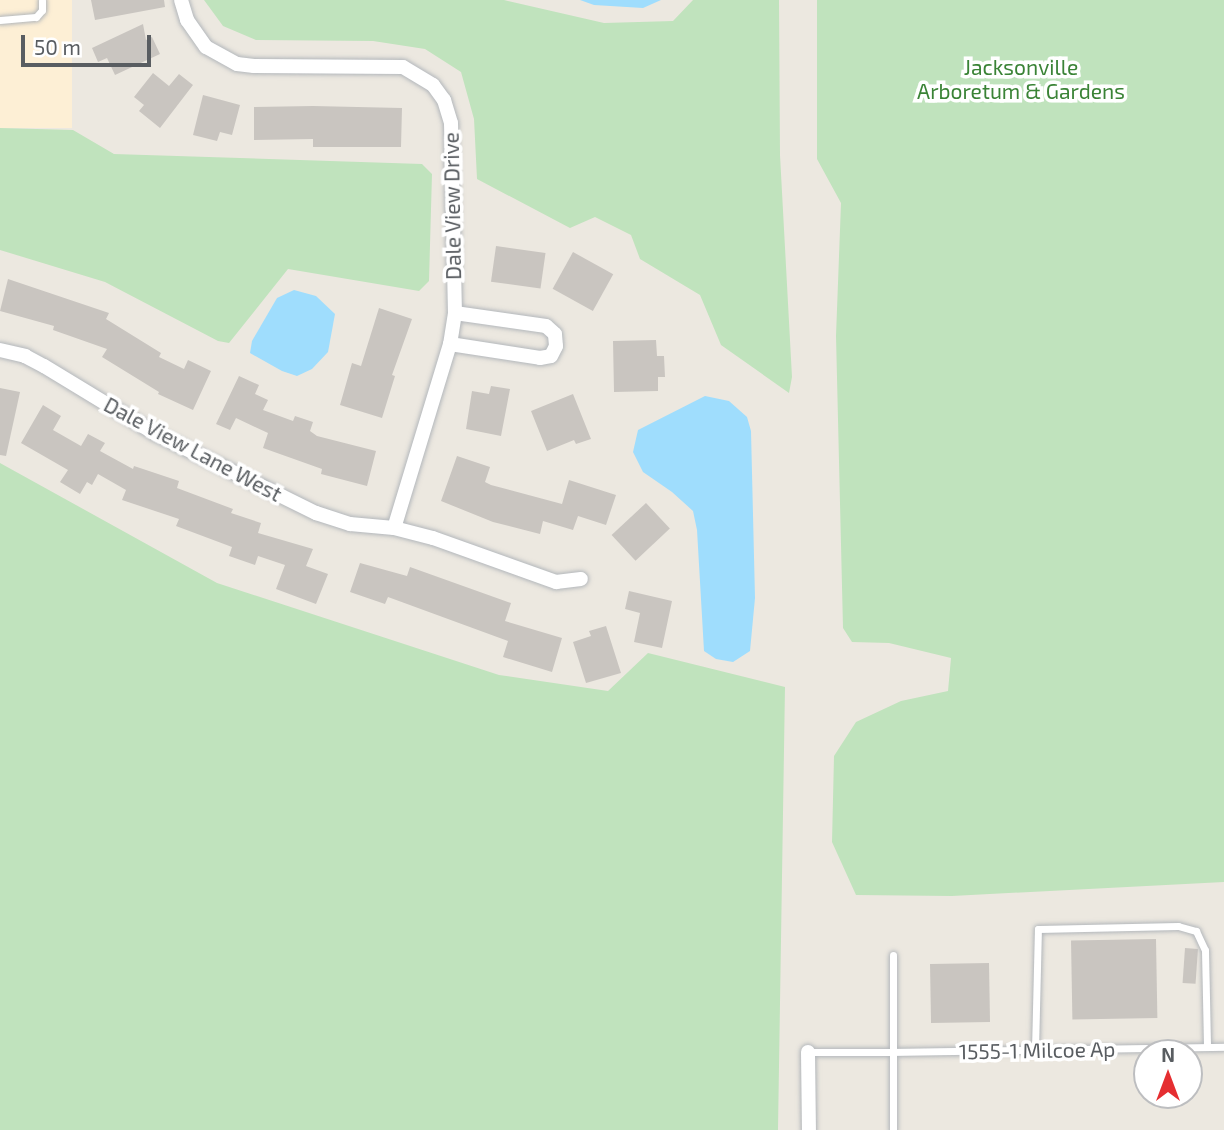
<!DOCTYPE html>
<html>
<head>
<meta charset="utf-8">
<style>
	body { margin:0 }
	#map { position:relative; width:1224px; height:1130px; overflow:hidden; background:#ece8e0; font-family:"Exo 2",sans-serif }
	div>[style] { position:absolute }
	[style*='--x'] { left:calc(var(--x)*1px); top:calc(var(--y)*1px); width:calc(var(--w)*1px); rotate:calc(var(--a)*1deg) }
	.commercial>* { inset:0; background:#fdefd5; transform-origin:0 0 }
	.green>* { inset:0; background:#c0e3bd }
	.water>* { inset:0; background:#9fddfd }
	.building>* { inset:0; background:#c9c5c0; transform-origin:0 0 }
	.roads { filter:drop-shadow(0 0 2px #b3b7bb) drop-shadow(0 0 2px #b3b7bb) }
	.lane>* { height:7px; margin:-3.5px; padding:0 3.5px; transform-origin:3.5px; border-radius:3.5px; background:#fff }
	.street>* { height:14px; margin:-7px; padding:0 7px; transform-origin:7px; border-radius:7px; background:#fff }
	span { translate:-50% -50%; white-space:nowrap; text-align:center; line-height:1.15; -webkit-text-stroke:7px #fff; paint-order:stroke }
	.park-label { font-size:21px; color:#3a8336 }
	.street-label { font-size:21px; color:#595d61 }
	.north { position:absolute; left:1133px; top:1039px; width:70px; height:70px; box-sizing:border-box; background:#fff; border:2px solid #bdbec0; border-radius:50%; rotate:0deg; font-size:19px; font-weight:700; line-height:28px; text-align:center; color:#595d61 }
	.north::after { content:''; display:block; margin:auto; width:24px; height:32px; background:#e52e31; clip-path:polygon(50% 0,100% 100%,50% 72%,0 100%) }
	.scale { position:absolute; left:21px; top:35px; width:130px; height:32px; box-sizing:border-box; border:4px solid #595d61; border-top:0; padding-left:9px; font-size:21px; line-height:24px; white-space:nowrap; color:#595d61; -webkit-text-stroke:5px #fff; paint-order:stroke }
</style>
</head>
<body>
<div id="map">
	<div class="commercial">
		<i style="left:0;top:0;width:72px;height:128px"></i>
	</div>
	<div class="green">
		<i style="clip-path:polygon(204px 0,504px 0,604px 23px,673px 21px,693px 0,779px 0,780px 155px,792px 377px,789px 393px,721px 345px,700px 295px,640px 259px,631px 235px,595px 217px,570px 228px,477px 179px,474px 119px,461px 72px,425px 49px,373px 41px,256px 40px,223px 26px)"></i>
		<i style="clip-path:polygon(817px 0,1224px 0,1224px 882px,952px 896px,856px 895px,832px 842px,834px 756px,856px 722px,901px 701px,948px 691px,951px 658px,889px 643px,852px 642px,843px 628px,836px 336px,841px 203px,817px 159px)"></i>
		<i style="clip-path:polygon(0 128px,73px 130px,114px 154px,422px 164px,432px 174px,429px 281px,419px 291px,288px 269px,229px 343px,218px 341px,105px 282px,0 250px)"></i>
		<i style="clip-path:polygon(0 463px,217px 583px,499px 675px,608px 691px,648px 653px,785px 687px,778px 1130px,0 1130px)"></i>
	</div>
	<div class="water">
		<i style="clip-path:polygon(580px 0,661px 0,643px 8px,594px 5px)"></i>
		<i style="clip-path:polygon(294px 290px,316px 296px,335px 314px,328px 352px,312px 369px,297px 376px,282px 371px,250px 353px,252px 341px,277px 298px)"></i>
		<i style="clip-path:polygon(705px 396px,729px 401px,747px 417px,751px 431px,755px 598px,750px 651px,733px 662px,716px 659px,704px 651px,697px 530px,693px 511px,672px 492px,643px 472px,633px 452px,638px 430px)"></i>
	</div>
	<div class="building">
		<i style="clip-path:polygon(91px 0,164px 0,165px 7px,95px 20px)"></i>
		<i style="clip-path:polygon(143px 24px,146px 40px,152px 37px,160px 54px,115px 75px,107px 58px,98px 62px,92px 48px)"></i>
		<i style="clip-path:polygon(153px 73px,169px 86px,179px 74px,193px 85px,160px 128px,139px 111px,144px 105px,134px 97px)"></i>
		<i style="clip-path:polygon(203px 95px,240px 105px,232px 135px,220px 132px,217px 141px,193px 135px)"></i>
		<i style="clip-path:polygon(313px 106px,402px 108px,401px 147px,313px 147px,313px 139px,254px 140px,254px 107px)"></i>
		<i style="left:496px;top:246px;width:50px;height:36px;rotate:8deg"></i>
		<i style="left:573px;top:252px;width:46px;height:42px;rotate:29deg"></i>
		<i style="clip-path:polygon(8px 279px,109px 313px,106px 319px,161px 353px,159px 357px,184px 369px,188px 360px,211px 371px,193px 410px,158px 394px,159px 392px,102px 357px,107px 349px,53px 330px,54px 326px,0 311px)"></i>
		<i style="clip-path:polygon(379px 308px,412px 319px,392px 375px,395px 376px,382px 418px,340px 405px,352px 363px,361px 366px)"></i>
		<i style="clip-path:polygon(656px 340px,657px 356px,664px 356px,665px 377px,658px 377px,658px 391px,614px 392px,613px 341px)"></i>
		<i style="clip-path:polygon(239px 376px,259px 385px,255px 394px,268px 400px,263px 410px,293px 421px,295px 416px,313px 422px,310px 431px,317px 436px,376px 451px,367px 486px,321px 474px,322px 469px,263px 448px,268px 433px,236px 418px,230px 430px,216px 424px)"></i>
		<i style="clip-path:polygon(491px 386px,510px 389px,501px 436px,466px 429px,472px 391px,489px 394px)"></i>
		<i style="clip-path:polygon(0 388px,20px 392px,6px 456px,0 455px)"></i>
		<i style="clip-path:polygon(573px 394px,591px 439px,576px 444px,574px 440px,547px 451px,531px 411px)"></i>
		<i style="clip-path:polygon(43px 405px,61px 416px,53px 430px,81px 446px,88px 434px,105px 443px,100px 451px,133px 469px,134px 466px,179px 481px,177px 488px,233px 509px,231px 513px,261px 523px,258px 533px,313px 549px,306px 566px,328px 574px,316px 604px,276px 589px,285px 565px,258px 556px,255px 565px,229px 556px,232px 547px,176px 526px,179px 519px,122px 500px,126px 490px,98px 474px,92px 485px,87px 482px,80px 494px,60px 482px,68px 470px,21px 443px)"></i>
		<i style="clip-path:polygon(457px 456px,490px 467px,485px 482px,491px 485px,562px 504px,569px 480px,616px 495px,606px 525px,578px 516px,573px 530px,543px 521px,540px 534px,493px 522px,441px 501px)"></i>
		<i style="left:646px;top:503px;width:35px;height:47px;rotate:47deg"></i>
		<i style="clip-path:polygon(360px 563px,407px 576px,410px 567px,511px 603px,505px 621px,562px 638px,552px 672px,503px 657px,508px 641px,388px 597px,385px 604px,350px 592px)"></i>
		<i style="clip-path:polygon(629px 591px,672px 601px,662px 648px,634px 642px,640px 613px,625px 609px)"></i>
		<i style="clip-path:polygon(606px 626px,621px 673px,586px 683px,573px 642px,591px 636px,589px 631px)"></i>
		<i style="left:1156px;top:939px;width:79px;height:85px;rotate:89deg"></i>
		<i style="left:1185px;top:948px;width:13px;height:35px;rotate:4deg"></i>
		<i style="left:989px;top:963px;width:59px;height:59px;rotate:89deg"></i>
	</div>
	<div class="roads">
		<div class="lane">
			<i style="--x:0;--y:20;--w:36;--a:-5"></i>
			<i style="--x:36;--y:17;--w:9;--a:-49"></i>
			<i style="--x:42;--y:10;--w:10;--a:-90"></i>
			<i style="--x:1035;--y:1050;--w:121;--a:-88.6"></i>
			<i style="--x:1038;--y:929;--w:140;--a:-1.2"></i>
			<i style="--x:1178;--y:926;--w:19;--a:16"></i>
			<i style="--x:1196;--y:931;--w:21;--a:65"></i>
			<i style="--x:1205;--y:950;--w:97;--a:88.8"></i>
			<i style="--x:809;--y:1052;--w:84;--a:0"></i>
			<i style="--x:893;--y:1052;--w:97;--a:-90"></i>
			<i style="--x:893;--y:1130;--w:78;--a:-90"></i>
			<i style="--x:893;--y:1052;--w:331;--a:-0.9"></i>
		</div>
		<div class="street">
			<i style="--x:181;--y:0;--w:21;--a:73"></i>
			<i style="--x:187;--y:20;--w:33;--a:55"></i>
			<i style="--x:206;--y:47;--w:35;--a:29"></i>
			<i style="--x:237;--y:64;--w:17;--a:7"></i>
			<i style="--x:254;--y:66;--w:149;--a:0.4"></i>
			<i style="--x:403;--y:67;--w:35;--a:31"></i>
			<i style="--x:433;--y:85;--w:19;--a:54"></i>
			<i style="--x:444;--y:100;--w:24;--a:73"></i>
			<i style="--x:451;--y:123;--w:190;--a:88.8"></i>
			<i style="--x:455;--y:313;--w:31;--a:99"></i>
			<i style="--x:450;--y:344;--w:192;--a:106.9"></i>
			<i style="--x:450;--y:344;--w:91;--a:8.8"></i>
			<i style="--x:540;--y:358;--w:11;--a:-10"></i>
			<i style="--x:551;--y:356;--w:11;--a:-63"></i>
			<i style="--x:556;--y:346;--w:12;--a:-95"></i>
			<i style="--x:555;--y:334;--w:12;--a:-138"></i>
			<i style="--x:546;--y:326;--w:92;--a:-171.9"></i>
			<i style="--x:0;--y:350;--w:26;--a:13"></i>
			<i style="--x:25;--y:356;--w:21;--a:28"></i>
			<i style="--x:44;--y:366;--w:129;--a:31.3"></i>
			<i style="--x:154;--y:433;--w:181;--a:26.3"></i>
			<i style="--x:316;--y:513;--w:36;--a:18"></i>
			<i style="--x:350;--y:524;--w:44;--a:5.2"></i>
			<i style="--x:394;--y:528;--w:40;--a:14.4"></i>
			<i style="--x:433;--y:538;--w:131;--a:19.7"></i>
			<i style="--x:556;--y:582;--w:25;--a:-7"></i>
			<i style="--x:808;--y:1052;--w:78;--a:89.3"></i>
		</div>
	</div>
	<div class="park-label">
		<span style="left:1021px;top:79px">Jacksonville<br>Arboretum &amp; Gardens</span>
	</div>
	<div class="street-label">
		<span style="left:452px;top:206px;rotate:-91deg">Dale View Drive</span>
		<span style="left:193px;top:449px;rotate:28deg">Dale View Lane West</span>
		<span style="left:1037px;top:1050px;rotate:-1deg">1555-1 Milcoe Ap</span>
	</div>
	<div class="north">N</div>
	<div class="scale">50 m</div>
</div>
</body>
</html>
